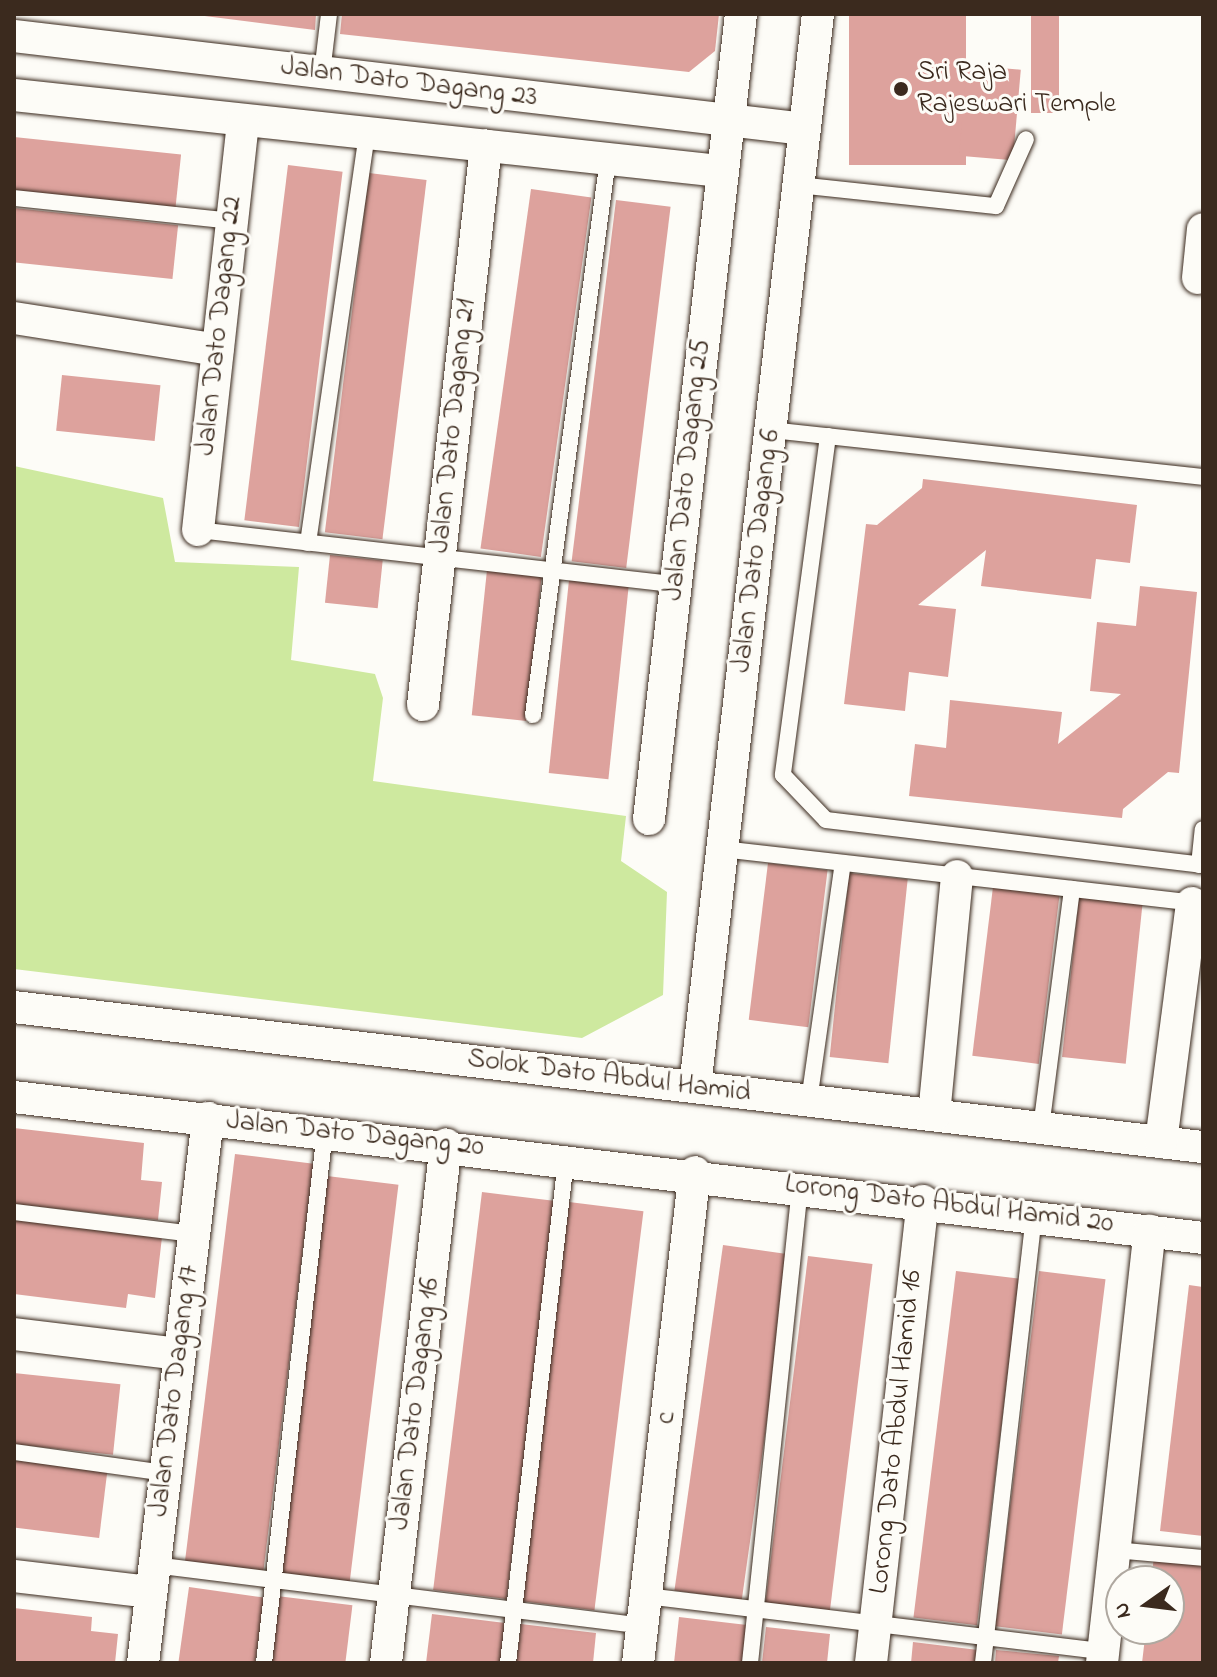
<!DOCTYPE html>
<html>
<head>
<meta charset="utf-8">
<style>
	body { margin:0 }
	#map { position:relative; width:1217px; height:1677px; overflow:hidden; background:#fdfcf7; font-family:"Indie Flower",sans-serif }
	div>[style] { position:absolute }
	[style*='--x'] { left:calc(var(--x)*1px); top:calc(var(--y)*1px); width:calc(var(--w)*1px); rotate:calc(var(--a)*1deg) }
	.green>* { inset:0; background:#cee99f }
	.building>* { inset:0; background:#dda29d; transform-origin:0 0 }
	.roads { filter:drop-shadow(0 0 2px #3b2a1e) drop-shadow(0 0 2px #3b2a1e) }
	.service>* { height:16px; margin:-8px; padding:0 8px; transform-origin:8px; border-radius:8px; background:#fdfcf7 }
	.minor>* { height:32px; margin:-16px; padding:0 16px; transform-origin:16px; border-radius:16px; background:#fdfcf7 }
	.dots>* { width:22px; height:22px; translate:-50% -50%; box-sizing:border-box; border:4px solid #fdfcf7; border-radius:50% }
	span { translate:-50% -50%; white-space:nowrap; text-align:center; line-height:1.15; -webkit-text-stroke:6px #fdfcf7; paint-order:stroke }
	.poi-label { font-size:28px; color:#3b2a1e }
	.left { translate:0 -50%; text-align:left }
	.street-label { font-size:28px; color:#3b2a1e }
	.frame { position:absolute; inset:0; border:16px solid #3b2a1e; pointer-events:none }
	.north { position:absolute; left:1105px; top:1565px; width:80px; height:80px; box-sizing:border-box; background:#fdfcf7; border:2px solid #afa8a0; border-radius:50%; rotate:256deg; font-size:22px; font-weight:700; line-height:32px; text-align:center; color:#3b2a1e }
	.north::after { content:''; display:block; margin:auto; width:28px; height:36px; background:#3b2a1e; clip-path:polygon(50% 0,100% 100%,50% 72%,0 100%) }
</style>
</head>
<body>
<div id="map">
	<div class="green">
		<i style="clip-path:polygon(14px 466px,163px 498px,175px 562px,299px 567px,291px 660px,375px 674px,383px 698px,373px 781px,626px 816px,621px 861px,667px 892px,663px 995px,582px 1038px,14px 969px)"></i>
	</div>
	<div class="building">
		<i style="clip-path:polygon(189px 14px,316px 14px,315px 30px)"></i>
		<i style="clip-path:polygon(342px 14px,719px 14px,715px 51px,689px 72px,340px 34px)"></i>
		<i style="left:849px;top:14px;width:117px;height:151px"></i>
		<i style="left:1031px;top:14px;width:28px;height:99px"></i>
		<i style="left:967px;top:65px;width:54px;height:91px;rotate:5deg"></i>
		<i style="left:14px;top:137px;width:168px;height:56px;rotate:6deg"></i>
		<i style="left:288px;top:165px;width:55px;height:358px;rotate:7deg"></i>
		<i style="left:369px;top:173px;width:58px;height:362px;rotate:7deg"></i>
		<i style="left:531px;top:189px;width:61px;height:363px;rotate:8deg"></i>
		<i style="left:616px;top:200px;width:55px;height:364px;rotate:7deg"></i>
		<i style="left:14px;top:208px;width:165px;height:54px;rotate:6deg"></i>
		<i style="left:62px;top:375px;width:99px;height:56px;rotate:6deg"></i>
		<i style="clip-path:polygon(923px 479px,1137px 505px,1130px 563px,1096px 559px,1091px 599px,981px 586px,986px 550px,918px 605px,956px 609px,948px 677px,909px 672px,905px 711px,844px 704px,866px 524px,877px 525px,922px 488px)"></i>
		<i style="left:330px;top:555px;width:53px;height:48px;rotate:6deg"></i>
		<i style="left:487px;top:570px;width:55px;height:146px;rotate:6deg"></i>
		<i style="left:569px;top:580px;width:60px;height:194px;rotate:6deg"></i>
		<i style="clip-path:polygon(1140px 586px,1197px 592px,1179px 773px,1168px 772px,1123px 809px,1122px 818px,909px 796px,915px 744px,946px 748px,950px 700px,1062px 712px,1058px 744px,1121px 694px,1090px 691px,1097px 622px,1136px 626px)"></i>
		<i style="left:768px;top:863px;width:60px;height:158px;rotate:7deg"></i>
		<i style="left:849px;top:873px;width:59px;height:185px;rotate:6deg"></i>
		<i style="left:993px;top:887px;width:67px;height:170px;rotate:7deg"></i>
		<i style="left:1079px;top:896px;width:64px;height:162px;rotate:6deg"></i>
		<i style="clip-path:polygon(14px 1128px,144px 1143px,141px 1180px,162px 1182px,158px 1220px,14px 1204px)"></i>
		<i style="left:235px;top:1154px;width:79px;height:410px;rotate:7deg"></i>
		<i style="left:327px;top:1176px;width:72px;height:401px;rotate:7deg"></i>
		<i style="left:482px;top:1192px;width:74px;height:401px;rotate:7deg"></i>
		<i style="left:569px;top:1202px;width:75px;height:402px;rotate:7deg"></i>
		<i style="clip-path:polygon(14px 1219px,162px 1237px,155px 1298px,128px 1294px,126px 1308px,14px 1294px)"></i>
		<i style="left:723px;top:1245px;width:68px;height:349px;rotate:8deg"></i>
		<i style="left:808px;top:1256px;width:65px;height:349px;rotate:7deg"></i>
		<i style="left:956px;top:1271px;width:64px;height:349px;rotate:7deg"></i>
		<i style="left:1039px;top:1271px;width:67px;height:358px;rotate:7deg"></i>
		<i style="clip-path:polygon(1189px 1285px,1203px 1287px,1203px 1536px,1160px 1531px)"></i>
		<i style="left:14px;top:1373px;width:107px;height:71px;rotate:6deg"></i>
		<i style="left:14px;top:1460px;width:94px;height:67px;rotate:7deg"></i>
		<i style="clip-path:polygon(1154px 1557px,1203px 1562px,1203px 1663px,1142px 1663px,1146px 1629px,1169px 1629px,1169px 1581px,1151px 1581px)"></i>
		<i style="left:189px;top:1587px;width:76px;height:77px;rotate:8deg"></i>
		<i style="left:277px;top:1596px;width:76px;height:67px;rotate:7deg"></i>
		<i style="clip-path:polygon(14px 1608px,92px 1617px,91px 1631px,118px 1634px,115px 1663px,14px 1663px)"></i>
		<i style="clip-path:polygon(432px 1614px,505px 1623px,500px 1663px,426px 1663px)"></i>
		<i style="clip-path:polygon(679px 1617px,747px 1625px,743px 1663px,674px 1663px)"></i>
		<i style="clip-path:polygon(521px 1624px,596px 1633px,593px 1663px,516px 1663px)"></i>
		<i style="clip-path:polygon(766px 1627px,830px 1634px,827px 1663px,762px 1663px)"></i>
		<i style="clip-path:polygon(913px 1642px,978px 1650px,977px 1663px,911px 1663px)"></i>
		<i style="clip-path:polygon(996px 1650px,1059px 1656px,1058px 1663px,995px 1663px)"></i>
	</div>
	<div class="roads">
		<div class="service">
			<i style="--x:322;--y:73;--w:59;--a:-83.2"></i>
			<i style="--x:798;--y:185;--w:199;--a:6.1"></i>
			<i style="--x:996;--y:206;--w:73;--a:-65.9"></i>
			<i style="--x:14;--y:198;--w:219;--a:6"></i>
			<i style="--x:771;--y:430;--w:435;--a:6.2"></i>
			<i style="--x:828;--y:436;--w:342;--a:97.6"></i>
			<i style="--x:783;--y:775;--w:62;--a:46.3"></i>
			<i style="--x:826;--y:820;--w:380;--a:6.8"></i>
			<i style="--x:198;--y:530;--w:480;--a:6.5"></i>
			<i style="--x:308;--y:543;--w:413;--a:-81.8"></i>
			<i style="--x:533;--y:715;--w:561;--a:-82.32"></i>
			<i style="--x:722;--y:849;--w:479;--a:6.5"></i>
			<i style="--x:1199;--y:865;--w:36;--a:-84"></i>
			<i style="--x:809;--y:1101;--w:240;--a:-81.9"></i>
			<i style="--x:1041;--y:1128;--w:241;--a:-82.6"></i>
			<i style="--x:14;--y:1212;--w:181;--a:7"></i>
			<i style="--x:14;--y:1452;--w:153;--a:7.9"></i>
			<i style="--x:1114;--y:1550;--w:89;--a:5.1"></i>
			<i style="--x:154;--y:1565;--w:493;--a:7.1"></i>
			<i style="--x:646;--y:1596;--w:460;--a:6.9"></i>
			<i style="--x:264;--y:1663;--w:535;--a:-83.46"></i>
			<i style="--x:508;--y:1663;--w:506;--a:-83.42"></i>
			<i style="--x:750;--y:1663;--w:479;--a:-84"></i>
			<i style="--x:983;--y:1663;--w:450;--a:-83.5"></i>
		</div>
		<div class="minor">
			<i style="--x:14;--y:36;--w:796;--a:6.71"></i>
			<i style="--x:14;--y:95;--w:711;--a:6.14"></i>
			<i style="--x:1198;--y:278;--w:49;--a:-84.2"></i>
			<i style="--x:14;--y:318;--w:206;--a:8.9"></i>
			<i style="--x:198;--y:530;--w:411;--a:-83.7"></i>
			<i style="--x:423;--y:705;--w:563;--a:-83.57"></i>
			<i style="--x:649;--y:819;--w:810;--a:-83.48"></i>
			<i style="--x:14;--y:1007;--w:1197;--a:6.72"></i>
			<i style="--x:695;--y:1087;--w:1080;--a:-83.46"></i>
			<i style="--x:14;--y:1097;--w:1197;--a:6.76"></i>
			<i style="--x:934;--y:1115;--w:240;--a:-84.5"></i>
			<i style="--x:1161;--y:1142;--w:241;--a:-82.6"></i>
			<i style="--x:14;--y:1334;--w:166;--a:6.9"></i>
			<i style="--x:14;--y:1576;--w:138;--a:6.7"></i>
			<i style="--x:143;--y:1663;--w:549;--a:-83.2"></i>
			<i style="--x:386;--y:1663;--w:522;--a:-83.41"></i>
			<i style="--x:638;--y:1663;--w:494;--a:-83.4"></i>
			<i style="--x:871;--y:1663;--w:465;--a:-83.6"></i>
			<i style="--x:1102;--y:1663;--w:435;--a:-83.7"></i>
		</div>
	</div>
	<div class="dots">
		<i style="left:901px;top:89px;background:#3b2a1e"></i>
	</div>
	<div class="poi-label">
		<span class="left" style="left:917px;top:89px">Sri Raja<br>Rajeswari Temple</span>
	</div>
	<div class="street-label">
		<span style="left:409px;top:83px;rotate:7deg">Jalan Dato Dagang 23</span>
		<span style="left:220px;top:326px;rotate:-84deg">Jalan Dato Dagang 22</span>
		<span style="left:454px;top:426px;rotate:-84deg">Jalan Dato Dagang 21</span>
		<span style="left:688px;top:470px;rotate:-84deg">Jalan Dato Dagang 25</span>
		<span style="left:757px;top:551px;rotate:-83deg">Jalan Dato Dagang 6</span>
		<span style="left:609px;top:1077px;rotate:7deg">Solok Dato Abdul Hamid</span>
		<span style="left:355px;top:1135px;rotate:6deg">Jalan Dato Dagang 20</span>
		<span style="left:949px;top:1205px;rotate:7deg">Lorong Dato Abdul Hamid 20</span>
		<span style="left:175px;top:1391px;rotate:-83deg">Jalan Dato Dagang 17</span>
		<span style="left:416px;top:1404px;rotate:-83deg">Jalan Dato Dagang 16</span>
		<span style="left:667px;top:1418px;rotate:-83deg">c</span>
		<span style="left:897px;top:1432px;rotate:-84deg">Lorong Dato Abdul Hamid 16</span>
	</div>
	<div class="frame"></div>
	<div class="north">N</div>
</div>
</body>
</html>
